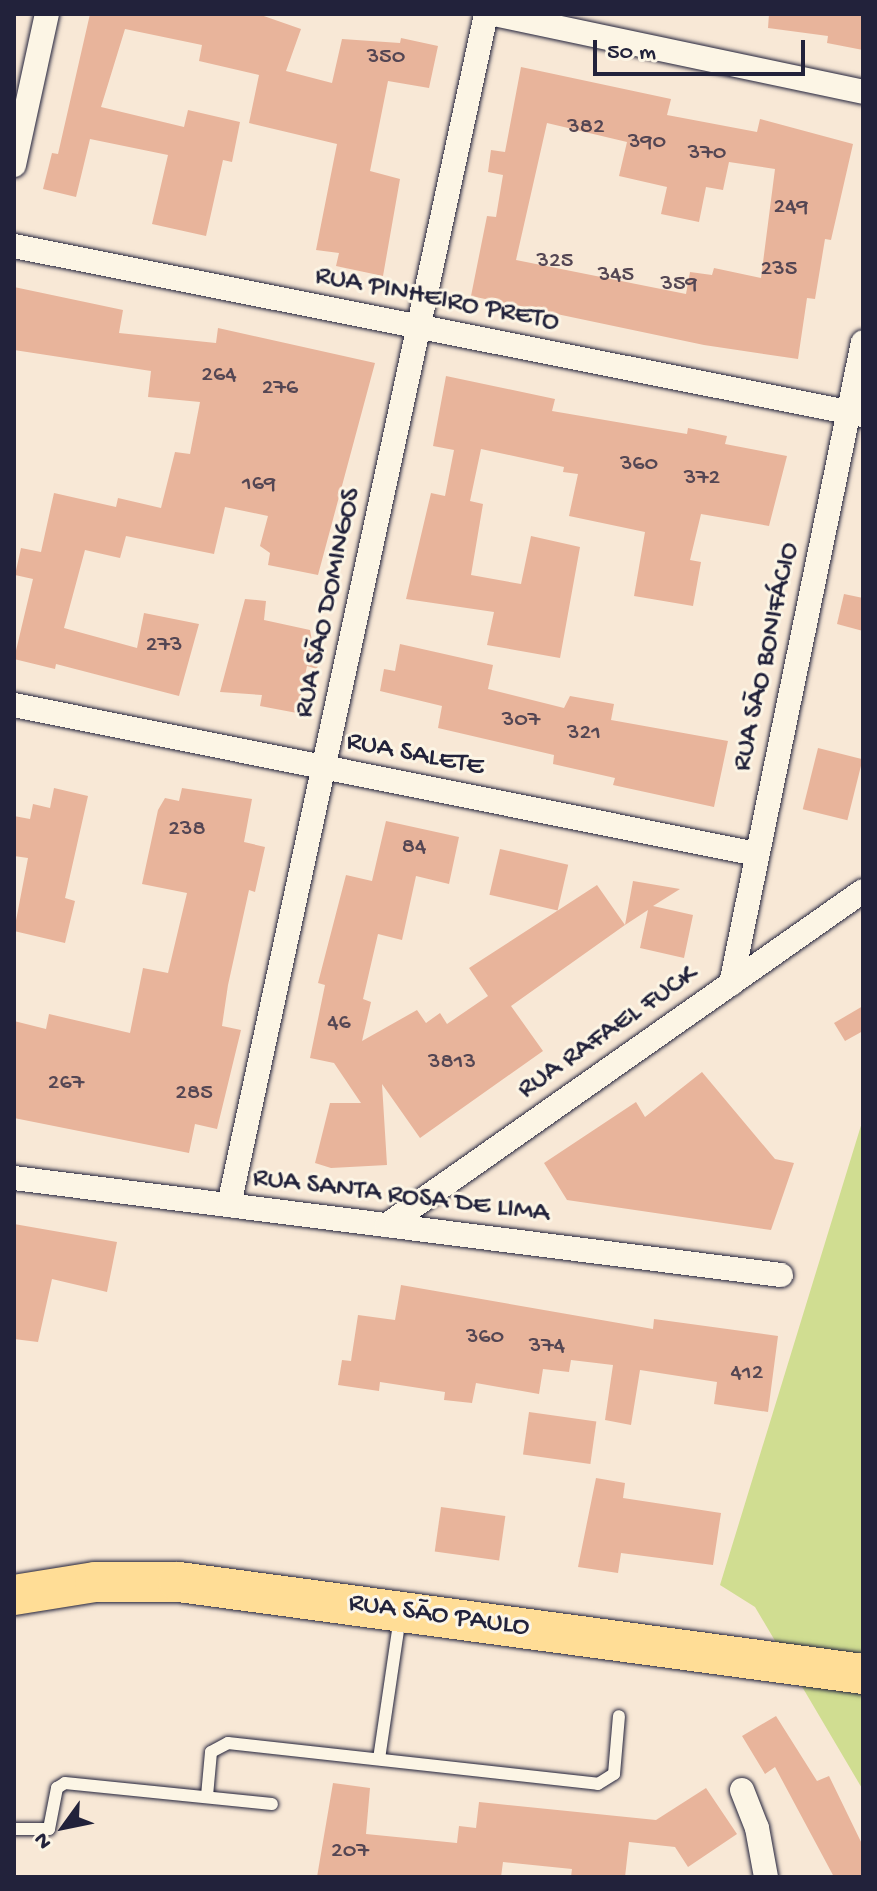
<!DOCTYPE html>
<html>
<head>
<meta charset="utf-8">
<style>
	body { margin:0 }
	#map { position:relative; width:877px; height:1891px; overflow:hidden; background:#f8e8d6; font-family:"Gochi Hand",sans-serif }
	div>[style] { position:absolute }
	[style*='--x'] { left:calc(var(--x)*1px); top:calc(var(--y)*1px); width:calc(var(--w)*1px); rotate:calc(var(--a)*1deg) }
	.green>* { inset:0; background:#d0dd91 }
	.building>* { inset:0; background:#e8b49b; transform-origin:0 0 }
	.roads { filter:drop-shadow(0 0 2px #22223b) drop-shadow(0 0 2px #22223b) }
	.service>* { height:12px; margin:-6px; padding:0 6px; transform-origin:6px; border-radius:6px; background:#fcf5e5 }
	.minor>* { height:24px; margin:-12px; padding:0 12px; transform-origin:12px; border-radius:12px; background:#fcf5e5 }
	.primary>* { height:40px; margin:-20px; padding:0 20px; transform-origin:20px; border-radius:20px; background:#ffdd96 }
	span { translate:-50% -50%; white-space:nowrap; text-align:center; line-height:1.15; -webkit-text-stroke:6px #fcf5e5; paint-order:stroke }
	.number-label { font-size:24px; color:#544653 }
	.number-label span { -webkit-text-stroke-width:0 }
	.street-label { font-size:28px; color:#22223b }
	.frame { position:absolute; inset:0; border:16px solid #22223b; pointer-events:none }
	.north { position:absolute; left:24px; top:1787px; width:80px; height:80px; -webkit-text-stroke:6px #fcf5e5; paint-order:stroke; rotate:237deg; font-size:22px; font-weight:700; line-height:32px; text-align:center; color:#22223b }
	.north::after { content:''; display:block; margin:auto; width:28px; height:36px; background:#22223b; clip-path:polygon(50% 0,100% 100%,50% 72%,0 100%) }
	.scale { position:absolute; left:593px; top:40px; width:212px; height:36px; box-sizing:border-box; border:4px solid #22223b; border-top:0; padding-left:10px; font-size:24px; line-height:28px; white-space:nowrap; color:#22223b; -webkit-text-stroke:6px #fcf5e5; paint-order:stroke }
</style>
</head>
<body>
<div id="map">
	<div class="green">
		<i style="clip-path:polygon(863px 1119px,863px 1790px,755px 1607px,720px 1585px)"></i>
	</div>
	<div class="building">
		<i style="clip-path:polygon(90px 14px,258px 14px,301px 29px,286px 71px,332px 83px,342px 39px,400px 43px,401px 38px,438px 46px,429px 88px,388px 81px,370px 171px,400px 179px,383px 276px,336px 266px,339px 253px,316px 250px,337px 144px,249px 123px,259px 75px,199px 61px,202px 45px,125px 29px,101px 107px,184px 127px,188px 110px,240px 122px,232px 162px,223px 160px,206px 236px,152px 224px,168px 155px,90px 139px,76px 197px,43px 189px,52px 153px,58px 154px)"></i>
		<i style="clip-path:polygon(769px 14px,863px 14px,863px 50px,827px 43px,828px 36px,768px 28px)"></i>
		<i style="clip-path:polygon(evenodd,521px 67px,671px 99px,667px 115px,757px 132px,760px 119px,853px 144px,831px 240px,825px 239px,815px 299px,807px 298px,798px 359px,704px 345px,471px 296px,487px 216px,496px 217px,503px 175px,488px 172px,491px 150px,505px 152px,521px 67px,547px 123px,627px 142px,619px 176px,667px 187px,661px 214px,699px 222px,706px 187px,723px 190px,729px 162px,775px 169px,761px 278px,714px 268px,712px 275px,690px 272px,686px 294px,516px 260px,547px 123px)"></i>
		<i style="clip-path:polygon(14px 287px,123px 310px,119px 333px,216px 343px,218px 328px,375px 363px,318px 575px,268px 565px,270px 553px,260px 546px,268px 516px,225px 507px,214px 554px,126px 536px,120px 558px,85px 550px,64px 628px,137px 648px,144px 613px,199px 624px,179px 696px,56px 664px,55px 669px,14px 659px,33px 579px,15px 575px,21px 548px,41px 552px,54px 493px,116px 507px,118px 498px,161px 508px,175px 452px,190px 454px,200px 402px,148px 397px,151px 371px,14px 350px)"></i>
		<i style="clip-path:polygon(446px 376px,555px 399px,552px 411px,687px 434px,688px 428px,727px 436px,725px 444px,787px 456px,769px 526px,701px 514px,690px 560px,701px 562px,693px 606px,634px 596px,645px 532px,569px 516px,578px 474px,563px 472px,564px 467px,481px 449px,470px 501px,483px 504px,471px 575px,521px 584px,531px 536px,580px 547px,560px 658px,487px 645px,494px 612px,406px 599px,431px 493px,445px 496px,454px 450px,433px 446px)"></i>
		<i style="clip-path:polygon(844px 594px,863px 598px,863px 631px,837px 624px)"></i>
		<i style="clip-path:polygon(245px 599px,266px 601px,264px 620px,310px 630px,312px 641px,323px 644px,317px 669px,307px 666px,297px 713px,260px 706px,262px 695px,220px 692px)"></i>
		<i style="clip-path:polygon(400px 644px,493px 665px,488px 689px,564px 708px,570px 696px,614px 704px,611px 720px,728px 741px,714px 807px,613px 785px,615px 778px,553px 764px,554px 755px,438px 728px,442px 706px,380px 691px,384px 669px,395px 671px)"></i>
		<i style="left:818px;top:748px;width:46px;height:63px;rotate:14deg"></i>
		<i style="clip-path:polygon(54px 788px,88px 796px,65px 898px,75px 901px,65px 943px,14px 931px,28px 858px,14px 856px,14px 816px,30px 819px,33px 804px,50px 808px)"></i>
		<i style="clip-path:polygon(182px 788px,252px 799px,244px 842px,265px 847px,255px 892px,249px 890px,228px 985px,222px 1026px,241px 1030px,217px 1129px,195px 1124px,189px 1153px,14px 1118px,14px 1021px,46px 1029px,49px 1014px,130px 1033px,143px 968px,168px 973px,187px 893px,142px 884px,158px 810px,165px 798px,179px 801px)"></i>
		<i style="clip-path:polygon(386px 821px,459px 837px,449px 884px,416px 876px,402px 940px,378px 934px,363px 999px,371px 1002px,362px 1041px,417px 1010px,426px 1023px,440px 1013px,447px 1024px,488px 996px,469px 968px,597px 885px,625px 925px,511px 1006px,543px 1051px,420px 1138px,382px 1084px,387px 1165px,331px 1168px,315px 1163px,330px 1103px,361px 1103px,334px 1063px,310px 1058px,325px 985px,318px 983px,346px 875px,372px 881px)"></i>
		<i style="left:500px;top:849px;width:70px;height:47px;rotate:13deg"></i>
		<i style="clip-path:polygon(633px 881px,680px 889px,653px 906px,693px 915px,684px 958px,640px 948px,648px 910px,625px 925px)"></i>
		<i style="clip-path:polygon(863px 1006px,863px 1031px,845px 1041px,834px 1023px)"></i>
		<i style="clip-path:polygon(702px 1072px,775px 1159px,794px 1163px,771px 1230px,567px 1200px,544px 1163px,636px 1102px,645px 1117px)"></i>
		<i style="clip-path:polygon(14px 1224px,117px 1242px,107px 1292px,52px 1279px,38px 1342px,14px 1339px)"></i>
		<i style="clip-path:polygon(401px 1285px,653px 1329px,654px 1319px,778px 1336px,768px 1412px,714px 1404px,717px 1382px,640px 1370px,631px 1425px,605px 1420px,613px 1365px,571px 1360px,569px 1372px,543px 1369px,539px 1394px,476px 1383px,472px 1403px,444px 1400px,445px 1392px,380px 1382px,379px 1391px,338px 1385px,342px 1360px,351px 1361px,358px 1315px,395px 1320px)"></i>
		<i style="left:529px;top:1412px;width:68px;height:43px;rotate:8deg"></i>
		<i style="clip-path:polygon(596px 1478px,625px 1483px,623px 1498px,721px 1513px,713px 1565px,621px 1553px,618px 1573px,578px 1567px)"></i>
		<i style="left:441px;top:1507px;width:65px;height:45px;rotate:8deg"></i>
		<i style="clip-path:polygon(776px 1716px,817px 1781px,829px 1776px,863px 1846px,863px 1877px,834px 1877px,775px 1767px,765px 1774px,742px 1736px)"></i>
		<i style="clip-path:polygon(333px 1783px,370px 1788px,366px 1834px,457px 1843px,459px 1826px,476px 1828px,479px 1802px,656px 1820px,706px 1788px,737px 1834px,688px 1867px,675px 1847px,629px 1842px,625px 1877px,571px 1877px,572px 1869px,503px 1862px,501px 1877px,317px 1877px)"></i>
	</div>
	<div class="roads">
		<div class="service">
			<i style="--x:379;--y:1759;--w:145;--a:-81.6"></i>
			<i style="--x:207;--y:1796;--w:44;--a:-84.8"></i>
			<i style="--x:211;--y:1752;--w:19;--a:-28"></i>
			<i style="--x:228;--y:1743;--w:372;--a:6.3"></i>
			<i style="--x:598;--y:1784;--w:19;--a:-32"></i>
			<i style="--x:614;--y:1774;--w:58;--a:-85.1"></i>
			<i style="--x:14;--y:1829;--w:35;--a:0"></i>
			<i style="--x:49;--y:1829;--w:42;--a:-79"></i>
			<i style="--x:57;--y:1788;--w:9;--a:-32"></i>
			<i style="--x:65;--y:1783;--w:208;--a:5.8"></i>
		</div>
		<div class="minor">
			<i style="--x:494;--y:14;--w:377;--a:11.9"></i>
			<i style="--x:14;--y:165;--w:155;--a:-77.7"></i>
			<i style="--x:14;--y:246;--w:866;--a:11.26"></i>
			<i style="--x:14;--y:705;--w:757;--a:11.35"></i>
			<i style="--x:731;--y:984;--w:655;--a:-78.38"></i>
			<i style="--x:14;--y:1178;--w:773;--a:7.21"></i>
			<i style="--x:229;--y:1205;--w:1218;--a:-77.82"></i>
			<i style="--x:387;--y:1225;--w:581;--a:-35.06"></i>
			<i style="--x:742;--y:1790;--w:41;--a:68.5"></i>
			<i style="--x:757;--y:1828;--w:50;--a:79.6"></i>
		</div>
		<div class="primary">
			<i style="--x:14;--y:1595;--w:82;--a:-9.1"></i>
			<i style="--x:95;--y:1582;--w:84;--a:0"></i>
			<i style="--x:179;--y:1582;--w:690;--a:7.66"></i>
		</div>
	</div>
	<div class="number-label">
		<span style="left:386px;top:58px">350</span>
		<span style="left:586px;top:128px">382</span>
		<span style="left:647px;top:143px">390</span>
		<span style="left:707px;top:154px">370</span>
		<span style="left:791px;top:208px">249</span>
		<span style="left:555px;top:262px">325</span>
		<span style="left:779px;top:270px">235</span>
		<span style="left:616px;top:276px">345</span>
		<span style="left:679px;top:285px">359</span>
		<span style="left:219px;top:376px">264</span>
		<span style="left:280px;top:389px">276</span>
		<span style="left:639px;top:465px">360</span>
		<span style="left:702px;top:479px">372</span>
		<span style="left:259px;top:485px">169</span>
		<span style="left:164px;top:646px">273</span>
		<span style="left:521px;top:721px">307</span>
		<span style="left:584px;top:734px">321</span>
		<span style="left:187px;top:830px">238</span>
		<span style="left:414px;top:848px">84</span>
		<span style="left:339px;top:1024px">46</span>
		<span style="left:452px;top:1063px">3813</span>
		<span style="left:66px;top:1084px">267</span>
		<span style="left:194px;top:1094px">285</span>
		<span style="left:485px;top:1338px">360</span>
		<span style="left:547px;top:1347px">374</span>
		<span style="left:747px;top:1374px">412</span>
		<span style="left:350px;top:1852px">207</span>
	</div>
	<div class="street-label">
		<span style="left:437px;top:300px;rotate:11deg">RUA PINHEIRO PRETO</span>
		<span style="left:329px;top:603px;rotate:-78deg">RUA SÃO DOMINGOS</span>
		<span style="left:767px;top:657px;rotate:-78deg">RUA SÃO BONIFÁCIO</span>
		<span style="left:415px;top:755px;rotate:11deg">RUA SALETE</span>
		<span style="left:608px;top:1033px;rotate:-35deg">RUA RAFAEL FUCK</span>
		<span style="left:401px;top:1197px;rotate:7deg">RUA SANTA ROSA DE LIMA</span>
		<span style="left:439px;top:1616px;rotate:8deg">RUA SÃO PAULO</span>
	</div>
	<div class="frame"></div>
	<div class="north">N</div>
	<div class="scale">50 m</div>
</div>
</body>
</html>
